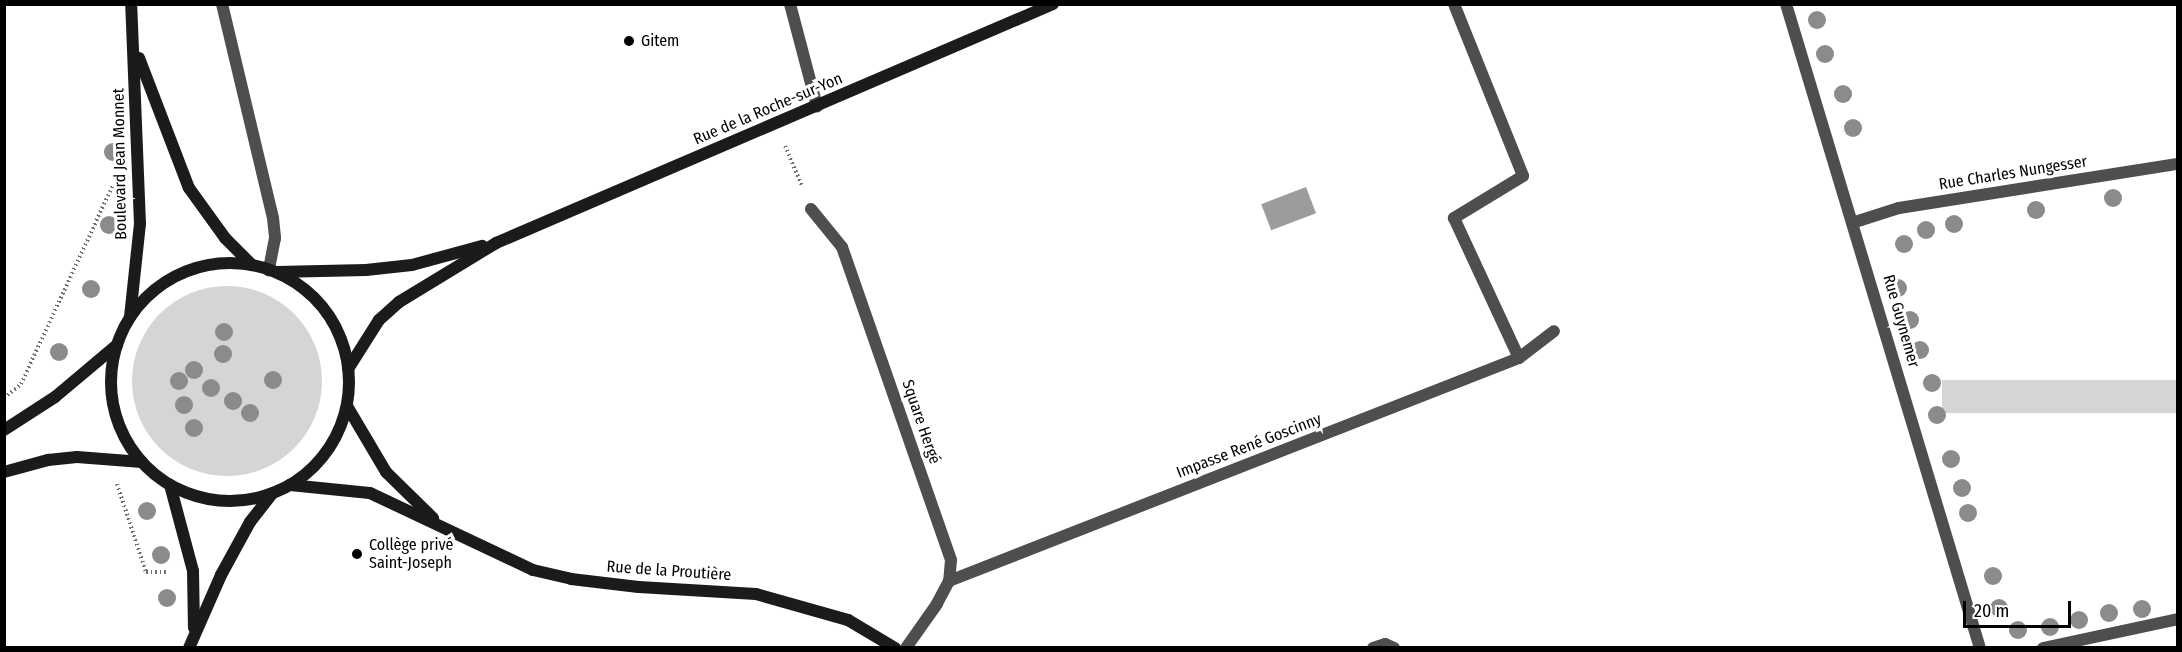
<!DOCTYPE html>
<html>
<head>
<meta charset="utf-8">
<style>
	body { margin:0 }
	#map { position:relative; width:2182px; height:652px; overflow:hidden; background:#fff; font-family:"Fira Sans Condensed",sans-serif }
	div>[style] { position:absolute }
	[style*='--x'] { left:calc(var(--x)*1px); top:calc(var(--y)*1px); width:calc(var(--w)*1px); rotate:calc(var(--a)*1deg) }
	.green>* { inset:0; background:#d5d5d5; transform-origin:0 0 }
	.round { border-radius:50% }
	.water>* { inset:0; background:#9c9c9c; transform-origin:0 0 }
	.path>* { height:4px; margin-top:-2px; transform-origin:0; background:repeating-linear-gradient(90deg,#707070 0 1.5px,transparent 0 4.5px) }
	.lane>* { height:12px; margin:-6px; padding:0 6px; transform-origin:6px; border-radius:6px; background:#4e4e4e }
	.street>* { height:12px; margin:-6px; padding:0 6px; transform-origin:6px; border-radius:6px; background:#4e4e4e }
	.secondary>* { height:12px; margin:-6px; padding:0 6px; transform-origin:6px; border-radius:6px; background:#1b1b1b }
	.secondary>.ring { margin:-6px; padding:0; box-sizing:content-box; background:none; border:12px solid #1b1b1b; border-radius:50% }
	.trees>* { width:18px; height:18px; margin:-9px; border-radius:50%; background:#8b8b8b }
	.dots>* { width:16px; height:16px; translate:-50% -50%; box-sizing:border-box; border:3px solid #fff; border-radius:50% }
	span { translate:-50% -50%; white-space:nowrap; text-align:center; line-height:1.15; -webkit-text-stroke:6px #fff; paint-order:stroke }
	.poi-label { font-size:16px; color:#000 }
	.left { translate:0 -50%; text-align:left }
	.street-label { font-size:16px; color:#000 }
	.frame { position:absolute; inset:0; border:6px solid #000; pointer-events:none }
	.scale { position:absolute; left:1963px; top:601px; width:108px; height:27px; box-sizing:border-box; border:3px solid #000; border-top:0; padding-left:8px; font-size:18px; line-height:21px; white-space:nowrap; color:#000; -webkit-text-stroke:4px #fff; paint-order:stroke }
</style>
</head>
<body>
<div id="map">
	<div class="green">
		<i class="round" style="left:132px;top:286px;width:190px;height:190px"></i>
		<i style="left:2177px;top:380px;width:33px;height:235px;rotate:90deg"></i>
	</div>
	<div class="water">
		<i style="left:1306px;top:187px;width:28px;height:48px;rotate:69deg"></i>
	</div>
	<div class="path">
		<i style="--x:785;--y:146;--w:43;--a:67"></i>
		<i style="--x:4;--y:398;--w:22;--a:-39"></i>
		<i style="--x:21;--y:384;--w:219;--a:-65.2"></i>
		<i style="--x:117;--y:484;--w:93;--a:71.8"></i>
		<i style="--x:146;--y:572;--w:23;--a:0"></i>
	</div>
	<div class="lane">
		<i style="--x:222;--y:4;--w:220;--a:76.6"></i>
		<i style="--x:273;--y:218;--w:20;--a:84"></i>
		<i style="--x:275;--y:238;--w:33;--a:101"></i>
		<i style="--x:1454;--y:4;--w:185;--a:68.1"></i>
		<i style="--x:1523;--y:176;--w:81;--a:148.7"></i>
		<i style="--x:1454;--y:218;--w:154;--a:65.1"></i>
		<i style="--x:1373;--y:648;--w:13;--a:-18"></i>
		<i style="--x:1385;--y:644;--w:10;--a:24"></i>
	</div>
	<div class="street">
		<i style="--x:790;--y:4;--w:106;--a:75.2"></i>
		<i style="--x:1786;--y:4;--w:673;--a:73.24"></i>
		<i style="--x:811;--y:209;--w:49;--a:50.8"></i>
		<i style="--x:842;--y:247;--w:331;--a:70.8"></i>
		<i style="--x:951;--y:560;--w:21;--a:95"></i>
		<i style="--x:949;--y:581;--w:26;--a:118"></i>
		<i style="--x:937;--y:604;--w:54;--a:125.2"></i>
		<i style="--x:1855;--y:222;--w:46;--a:-17.7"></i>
		<i style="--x:1899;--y:208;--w:282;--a:-9"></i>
		<i style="--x:949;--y:581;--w:612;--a:-21.37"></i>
		<i style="--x:1519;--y:358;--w:44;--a:-37.6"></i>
		<i style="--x:2043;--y:648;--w:138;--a:-12.1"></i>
	</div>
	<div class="secondary">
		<i style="--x:139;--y:58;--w:139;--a:69"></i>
		<i style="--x:189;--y:188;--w:62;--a:54.2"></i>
		<i style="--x:225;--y:238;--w:38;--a:45"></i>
		<i class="ring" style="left:111px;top:263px;width:226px;height:226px"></i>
		<i style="--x:277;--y:272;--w:89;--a:-1.3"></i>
		<i style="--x:366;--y:270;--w:46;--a:-6.2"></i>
		<i style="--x:412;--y:265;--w:73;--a:-15.2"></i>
		<i style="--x:130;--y:317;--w:94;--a:-83.9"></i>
		<i style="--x:140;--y:224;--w:220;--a:-92.3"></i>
		<i style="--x:348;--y:369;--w:58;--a:-57.7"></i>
		<i style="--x:379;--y:320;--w:27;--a:-42"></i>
		<i style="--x:399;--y:302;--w:114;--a:-31.3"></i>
		<i style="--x:496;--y:243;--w:606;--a:-23.22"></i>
		<i style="--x:347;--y:406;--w:77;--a:59.4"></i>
		<i style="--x:386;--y:472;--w:66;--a:44.4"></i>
		<i style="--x:4;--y:430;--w:61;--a:-32.9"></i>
		<i style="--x:55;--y:397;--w:81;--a:-40"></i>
		<i style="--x:4;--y:472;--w:46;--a:-15.3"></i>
		<i style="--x:48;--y:460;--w:29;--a:-6"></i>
		<i style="--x:77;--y:457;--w:65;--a:4.4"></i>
		<i style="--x:170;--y:485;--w:89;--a:75"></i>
		<i style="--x:193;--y:571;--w:57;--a:89"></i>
		<i style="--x:290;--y:485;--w:80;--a:5.7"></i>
		<i style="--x:370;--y:493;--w:180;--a:25.3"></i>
		<i style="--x:533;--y:570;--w:39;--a:13"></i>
		<i style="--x:571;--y:579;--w:68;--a:6.7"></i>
		<i style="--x:639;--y:587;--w:117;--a:3.4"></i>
		<i style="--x:756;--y:594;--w:96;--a:15.8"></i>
		<i style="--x:848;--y:620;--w:55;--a:30.8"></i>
		<i style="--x:189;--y:648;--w:80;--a:-66.3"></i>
		<i style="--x:221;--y:575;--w:60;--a:-61.3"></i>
		<i style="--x:250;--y:522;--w:37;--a:-52"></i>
	</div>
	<div class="trees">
		<i style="left:1817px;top:20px"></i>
		<i style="left:1825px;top:54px"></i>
		<i style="left:1843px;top:94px"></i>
		<i style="left:1853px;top:128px"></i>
		<i style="left:113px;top:152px"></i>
		<i style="left:2113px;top:198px"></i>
		<i style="left:2036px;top:210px"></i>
		<i style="left:1954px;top:224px"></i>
		<i style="left:109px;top:225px"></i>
		<i style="left:1926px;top:230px"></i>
		<i style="left:1904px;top:244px"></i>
		<i style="left:1898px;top:288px"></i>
		<i style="left:91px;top:289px"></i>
		<i style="left:1910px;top:320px"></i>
		<i style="left:224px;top:332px"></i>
		<i style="left:1920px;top:350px"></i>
		<i style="left:59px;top:352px"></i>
		<i style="left:223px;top:354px"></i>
		<i style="left:194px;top:370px"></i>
		<i style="left:273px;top:380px"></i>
		<i style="left:179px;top:381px"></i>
		<i style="left:1932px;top:383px"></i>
		<i style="left:211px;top:388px"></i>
		<i style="left:233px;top:401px"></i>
		<i style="left:184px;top:405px"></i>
		<i style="left:250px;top:413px"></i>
		<i style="left:1937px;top:415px"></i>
		<i style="left:194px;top:428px"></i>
		<i style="left:1951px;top:459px"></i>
		<i style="left:1962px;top:488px"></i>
		<i style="left:147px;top:511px"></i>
		<i style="left:1968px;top:513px"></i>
		<i style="left:161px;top:555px"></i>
		<i style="left:1993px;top:576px"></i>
		<i style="left:167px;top:598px"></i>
		<i style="left:1999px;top:608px"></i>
		<i style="left:2142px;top:609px"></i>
		<i style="left:2109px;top:613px"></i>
		<i style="left:2079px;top:620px"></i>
		<i style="left:2050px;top:627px"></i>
		<i style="left:2018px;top:630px"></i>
	</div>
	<div class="dots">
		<i style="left:629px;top:41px;background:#000"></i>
		<i style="left:357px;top:554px;background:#000"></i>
	</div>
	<div class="poi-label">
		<span class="left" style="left:641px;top:41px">Gitem</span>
		<span class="left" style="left:369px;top:554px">Collège privé<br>Saint-Joseph</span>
	</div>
	<div class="street-label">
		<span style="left:768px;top:109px;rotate:-23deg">Rue de la Roche-sur-Yon</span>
		<span style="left:120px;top:164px;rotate:-91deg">Boulevard Jean Monnet</span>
		<span style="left:2013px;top:173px;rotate:-9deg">Rue Charles Nungesser</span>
		<span style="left:1901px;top:321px;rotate:74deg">Rue Guynemer</span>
		<span style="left:921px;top:422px;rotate:71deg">Square Hergé</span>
		<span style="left:1249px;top:446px;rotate:-21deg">Impasse René Goscinny</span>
		<span style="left:669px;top:571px;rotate:4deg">Rue de la Proutière</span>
	</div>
	<div class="frame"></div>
	<div class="scale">20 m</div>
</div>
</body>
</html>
